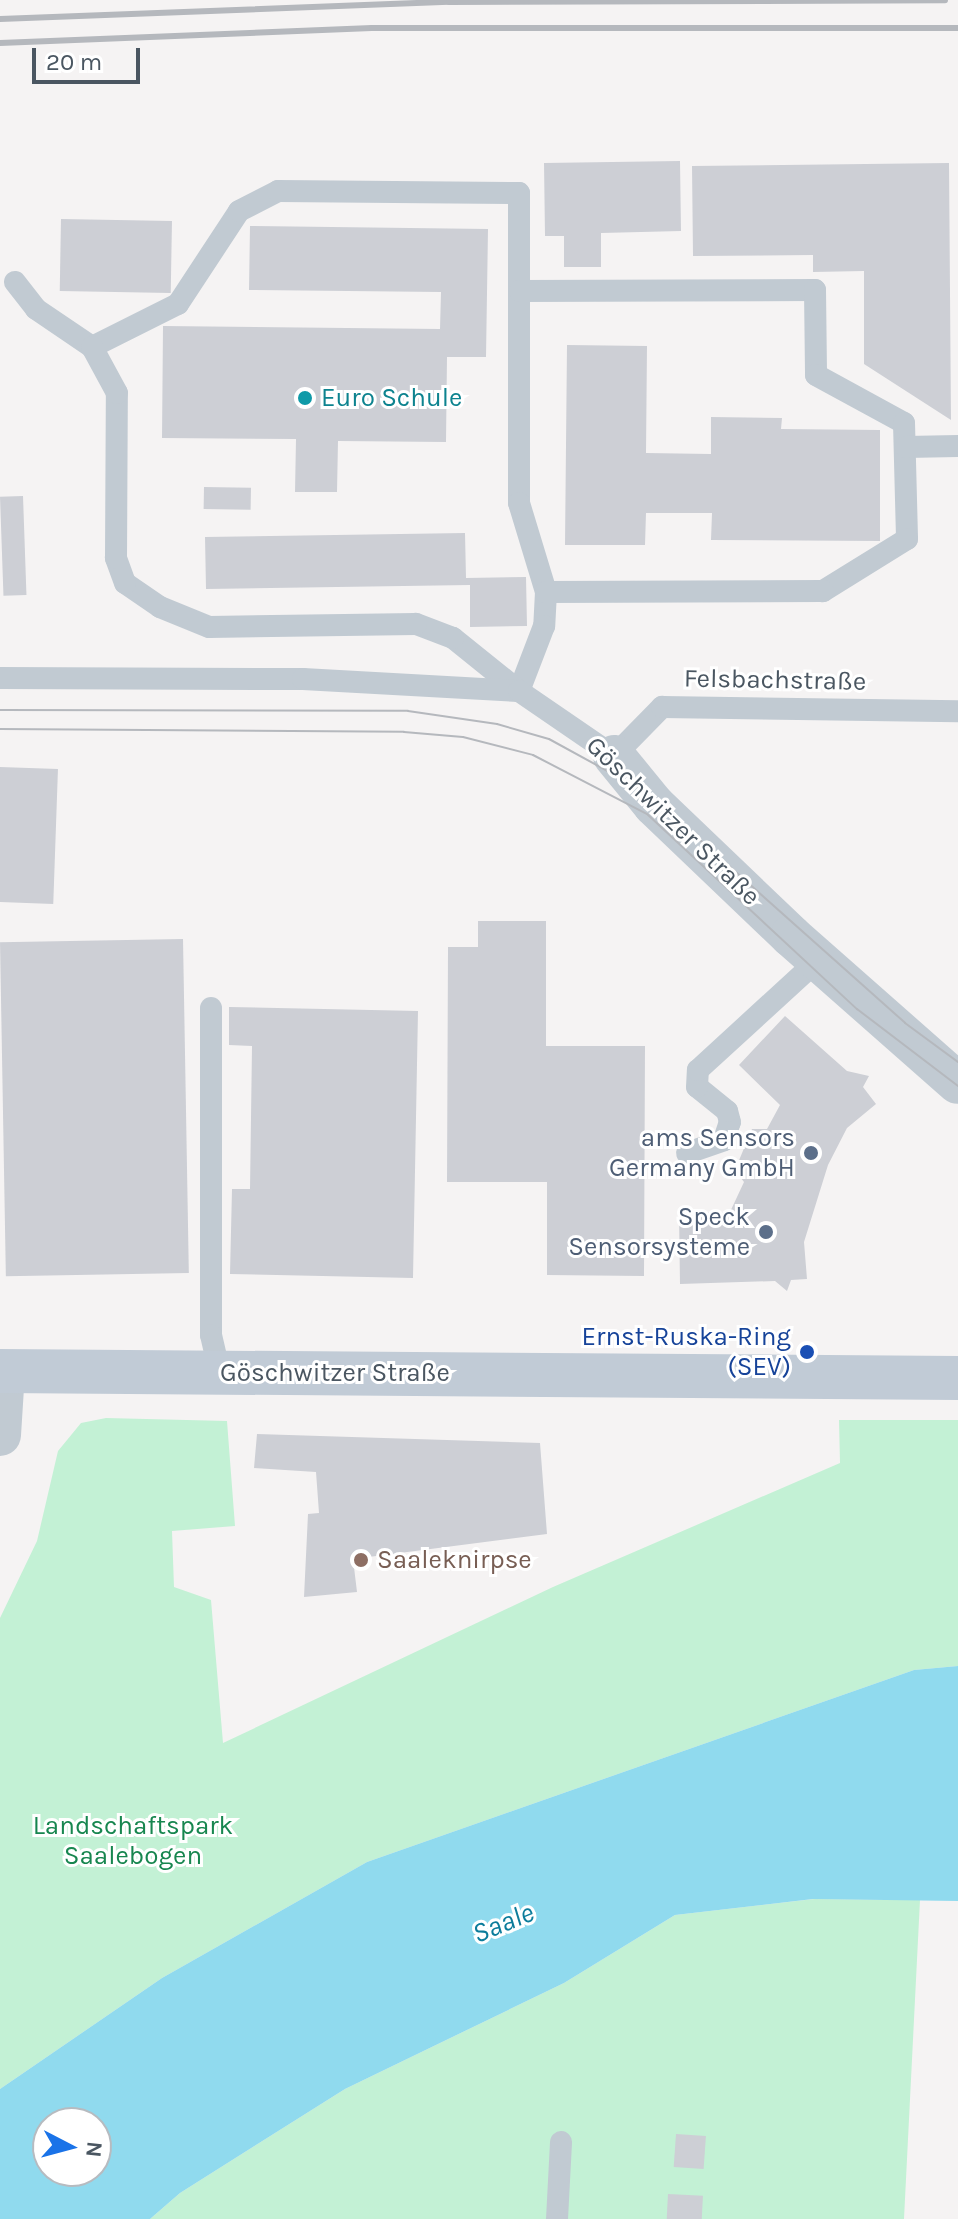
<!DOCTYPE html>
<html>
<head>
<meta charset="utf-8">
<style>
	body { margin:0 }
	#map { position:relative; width:958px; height:2219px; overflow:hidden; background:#f5f3f3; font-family:Karla,sans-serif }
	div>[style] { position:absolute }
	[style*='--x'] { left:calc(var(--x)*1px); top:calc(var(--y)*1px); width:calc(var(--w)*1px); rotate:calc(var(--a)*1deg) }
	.green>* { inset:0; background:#c3f1d5 }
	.water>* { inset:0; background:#90daee }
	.building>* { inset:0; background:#cdcfd5; transform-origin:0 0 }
	.service>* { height:22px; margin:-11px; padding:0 11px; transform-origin:11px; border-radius:11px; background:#c1cad2 }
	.minor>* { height:42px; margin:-21px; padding:0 21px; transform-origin:21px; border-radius:21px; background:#c1cad2 }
	.secondary>* { height:44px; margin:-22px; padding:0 22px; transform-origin:22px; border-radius:22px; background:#c1cbd6 }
	.tram>* { height:2px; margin:-1px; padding:0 1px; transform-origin:1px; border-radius:1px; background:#b5b8bd }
	.rail>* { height:6px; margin:-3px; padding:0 3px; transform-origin:3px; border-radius:3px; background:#b5b8bd }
	.dots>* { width:22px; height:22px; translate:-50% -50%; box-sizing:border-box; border:4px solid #fff; border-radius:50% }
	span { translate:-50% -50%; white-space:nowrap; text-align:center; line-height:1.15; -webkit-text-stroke:6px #fff; paint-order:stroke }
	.culture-label { font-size:26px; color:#0d838f }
	.left { translate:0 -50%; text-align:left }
	.street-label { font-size:26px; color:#4a5661 }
	.service-label { font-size:26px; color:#4e5e75 }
	.right { translate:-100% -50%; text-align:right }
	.transit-label { font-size:26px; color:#164399 }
	.education-label { font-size:26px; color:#785e54 }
	.park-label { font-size:26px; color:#17864f }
	.water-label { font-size:28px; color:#0c7c9b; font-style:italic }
	.north { position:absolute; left:32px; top:2107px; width:80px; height:80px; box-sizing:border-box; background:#fff; border:2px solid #b7bbc0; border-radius:50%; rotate:96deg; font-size:22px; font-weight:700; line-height:32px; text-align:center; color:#4a5661 }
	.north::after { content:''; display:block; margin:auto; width:28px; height:36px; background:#1a73e8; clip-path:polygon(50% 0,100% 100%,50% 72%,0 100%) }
	.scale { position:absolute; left:32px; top:48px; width:108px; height:36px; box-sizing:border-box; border:4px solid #4a5661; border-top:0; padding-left:10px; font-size:24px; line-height:28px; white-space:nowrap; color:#4a5661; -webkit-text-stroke:6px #fff; paint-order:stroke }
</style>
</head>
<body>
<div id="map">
	<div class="green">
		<i style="clip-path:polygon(106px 1418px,227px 1421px,235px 1526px,172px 1531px,174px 1587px,211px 1600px,223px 1743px,553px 1587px,840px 1463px,839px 1420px,958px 1420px,958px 1666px,914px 1670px,367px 1862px,162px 1978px,0 2089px,0 1618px,37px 1541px,58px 1451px,81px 1423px)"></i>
		<i style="clip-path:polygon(814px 1899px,920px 1900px,904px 2219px,150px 2219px,180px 2193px,345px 2089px,564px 1983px,675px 1915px)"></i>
	</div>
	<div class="water">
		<i style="clip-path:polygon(evenodd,958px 1666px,958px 1901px,813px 1899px,675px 1915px,564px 1983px,345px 2089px,180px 2193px,150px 2219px,0 2219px,0 2089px,162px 1978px,367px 1862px,914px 1670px,958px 1666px,48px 2123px,96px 2123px,96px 2171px,48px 2171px,48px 2123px)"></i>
	</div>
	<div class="building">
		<i style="clip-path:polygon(680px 161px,681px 231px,601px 233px,601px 267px,564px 267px,564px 236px,545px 236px,544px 163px)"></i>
		<i style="clip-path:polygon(949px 163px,951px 420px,864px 364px,864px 271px,813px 272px,813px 255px,693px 256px,692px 166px)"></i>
		<i style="left:61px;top:219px;width:111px;height:72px;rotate:1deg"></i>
		<i style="clip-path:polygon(250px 226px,488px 229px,486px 357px,447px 357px,446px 442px,338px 441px,337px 492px,295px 492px,296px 439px,162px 438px,163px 326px,440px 329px,441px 292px,249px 290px)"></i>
		<i style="clip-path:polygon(567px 345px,647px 346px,646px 453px,711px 454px,711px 417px,782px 418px,781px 429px,880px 430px,880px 541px,711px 540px,712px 513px,646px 513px,645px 545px,565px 545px)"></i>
		<i style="left:204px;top:487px;width:47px;height:22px;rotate:1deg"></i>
		<i style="left:23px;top:496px;width:99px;height:23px;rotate:88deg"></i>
		<i style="clip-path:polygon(465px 533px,466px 578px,526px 577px,527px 626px,470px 627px,470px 585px,206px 589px,205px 537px)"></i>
		<i style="left:0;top:767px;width:58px;height:135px;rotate:2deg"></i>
		<i style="clip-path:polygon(478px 921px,546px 921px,546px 1046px,645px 1046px,644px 1276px,547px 1275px,547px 1182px,447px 1182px,448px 947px,478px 947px)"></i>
		<i style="left:183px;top:939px;width:334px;height:183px;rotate:89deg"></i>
		<i style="clip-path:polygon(229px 1007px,418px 1011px,413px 1278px,230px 1274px,232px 1189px,250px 1189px,252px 1046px,229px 1045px)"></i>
		<i style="clip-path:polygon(785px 1016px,847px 1071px,869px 1076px,863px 1087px,876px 1104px,847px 1128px,828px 1165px,804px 1242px,807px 1279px,791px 1280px,787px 1291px,775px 1281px,680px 1284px,679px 1213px,730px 1212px,744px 1182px,735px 1170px,752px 1129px,767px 1129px,780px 1105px,739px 1065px)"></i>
		<i style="clip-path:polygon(257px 1434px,540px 1443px,547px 1534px,353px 1559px,357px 1592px,304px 1597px,308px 1514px,319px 1513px,316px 1472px,254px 1468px)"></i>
		<i style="left:676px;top:2134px;width:30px;height:33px;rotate:4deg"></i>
		<i style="left:668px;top:2194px;width:35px;height:25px;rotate:3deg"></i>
	</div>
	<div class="service">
		<i style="--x:15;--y:282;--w:34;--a:52"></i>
		<i style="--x:36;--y:309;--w:68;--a:34.2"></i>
		<i style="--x:92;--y:347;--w:96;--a:-26.6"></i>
		<i style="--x:178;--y:304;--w:111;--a:-56.7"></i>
		<i style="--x:239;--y:211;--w:44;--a:-27.1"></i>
		<i style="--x:278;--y:191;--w:241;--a:0.5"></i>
		<i style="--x:519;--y:193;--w:310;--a:90"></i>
		<i style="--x:519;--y:503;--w:93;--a:73.1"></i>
		<i style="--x:546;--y:592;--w:34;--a:93"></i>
		<i style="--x:544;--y:626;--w:70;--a:111"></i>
		<i style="--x:519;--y:691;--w:85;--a:-141.2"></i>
		<i style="--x:453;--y:638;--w:40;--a:-159"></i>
		<i style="--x:416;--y:624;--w:207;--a:179.2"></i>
		<i style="--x:209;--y:627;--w:53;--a:-157.8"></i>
		<i style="--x:160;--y:607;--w:42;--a:-145.6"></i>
		<i style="--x:125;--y:583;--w:27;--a:-110"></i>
		<i style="--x:116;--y:558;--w:165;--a:-89.7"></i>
		<i style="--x:117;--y:393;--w:52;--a:-118.5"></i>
		<i style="--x:520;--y:291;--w:295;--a:-0.2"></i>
		<i style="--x:815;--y:290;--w:85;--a:89.3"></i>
		<i style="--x:816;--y:375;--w:100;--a:28.6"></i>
		<i style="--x:904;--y:423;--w:116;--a:88.5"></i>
		<i style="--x:907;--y:539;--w:99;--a:148.2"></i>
		<i style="--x:823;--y:591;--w:277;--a:179.8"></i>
		<i style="--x:906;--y:447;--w:52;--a:-1.1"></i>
		<i style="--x:0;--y:678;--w:303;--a:0.2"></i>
		<i style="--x:303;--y:679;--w:216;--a:3.2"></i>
		<i style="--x:519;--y:691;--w:115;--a:34.4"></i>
		<i style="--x:614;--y:756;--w:69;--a:-45.6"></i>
		<i style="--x:662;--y:707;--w:296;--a:0.8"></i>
		<i style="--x:211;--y:1008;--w:327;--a:90"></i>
		<i style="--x:211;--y:1335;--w:39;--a:77"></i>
		<i style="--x:687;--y:1153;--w:39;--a:-19"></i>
		<i style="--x:724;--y:1140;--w:19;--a:-72"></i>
		<i style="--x:730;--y:1122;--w:11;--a:-105"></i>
		<i style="--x:727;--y:1111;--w:38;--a:-141"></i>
		<i style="--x:697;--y:1087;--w:17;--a:-87"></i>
		<i style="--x:698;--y:1070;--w:163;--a:-42.5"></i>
		<i style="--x:557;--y:2219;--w:77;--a:-87"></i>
	</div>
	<div class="minor">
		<i style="--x:614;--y:756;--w:63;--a:50.8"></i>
		<i style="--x:654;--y:805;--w:190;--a:43.7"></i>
		<i style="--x:791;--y:936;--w:222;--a:41.4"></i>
		<i style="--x:0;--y:1435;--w:64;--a:-86.4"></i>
	</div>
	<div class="secondary">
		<i style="--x:0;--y:1371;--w:958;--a:0.42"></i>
	</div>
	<div class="tram">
		<i style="--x:0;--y:710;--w:408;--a:0.1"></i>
		<i style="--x:408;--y:711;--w:90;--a:8.3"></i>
		<i style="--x:497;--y:724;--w:54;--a:16.1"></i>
		<i style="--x:549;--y:739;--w:111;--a:28.7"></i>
		<i style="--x:646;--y:792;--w:347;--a:41.7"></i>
		<i style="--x:905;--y:1023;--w:66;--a:36.3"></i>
		<i style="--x:0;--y:729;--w:404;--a:0.4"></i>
		<i style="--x:404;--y:732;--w:59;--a:4.8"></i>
		<i style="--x:463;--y:737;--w:72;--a:14.4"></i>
		<i style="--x:533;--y:755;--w:128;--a:27.4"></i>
		<i style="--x:647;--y:814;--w:287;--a:42.9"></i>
		<i style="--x:857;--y:1009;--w:127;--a:37.3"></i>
	</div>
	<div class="rail">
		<i style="--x:0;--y:19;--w:449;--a:-2.2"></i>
		<i style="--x:449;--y:2;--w:496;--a:-0.2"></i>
		<i style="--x:0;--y:43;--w:372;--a:-2.3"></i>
		<i style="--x:372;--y:28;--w:586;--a:0"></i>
	</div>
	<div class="dots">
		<i style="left:305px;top:398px;background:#0f9aa8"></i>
		<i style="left:811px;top:1153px;background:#5c6f8a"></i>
		<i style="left:766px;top:1232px;background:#5c6f8a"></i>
		<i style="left:807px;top:1352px;background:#1a4fb4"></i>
		<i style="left:361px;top:1560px;background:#8d6e63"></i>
	</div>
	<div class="culture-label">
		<span class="left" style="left:321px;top:398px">Euro Schule</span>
	</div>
	<div class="street-label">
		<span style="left:775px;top:680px;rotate:1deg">Felsbachstraße</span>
		<span style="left:673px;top:821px;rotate:44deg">Göschwitzer Straße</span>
		<span style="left:335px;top:1373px">Göschwitzer Straße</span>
	</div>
	<div class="service-label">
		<span class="right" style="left:795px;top:1153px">ams Sensors<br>Germany GmbH</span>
		<span class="right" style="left:750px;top:1232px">Speck<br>Sensorsysteme</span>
	</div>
	<div class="transit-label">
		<span class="right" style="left:791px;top:1352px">Ernst-Ruska-Ring<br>(SEV)</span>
	</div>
	<div class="education-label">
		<span class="left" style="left:377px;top:1560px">Saaleknirpse</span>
	</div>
	<div class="park-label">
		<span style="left:133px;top:1841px">Landschaftspark<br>Saalebogen</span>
	</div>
	<div class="water-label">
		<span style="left:503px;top:1923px;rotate:-22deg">Saale</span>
	</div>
	<div class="north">N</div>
	<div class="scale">20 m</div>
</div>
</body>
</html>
